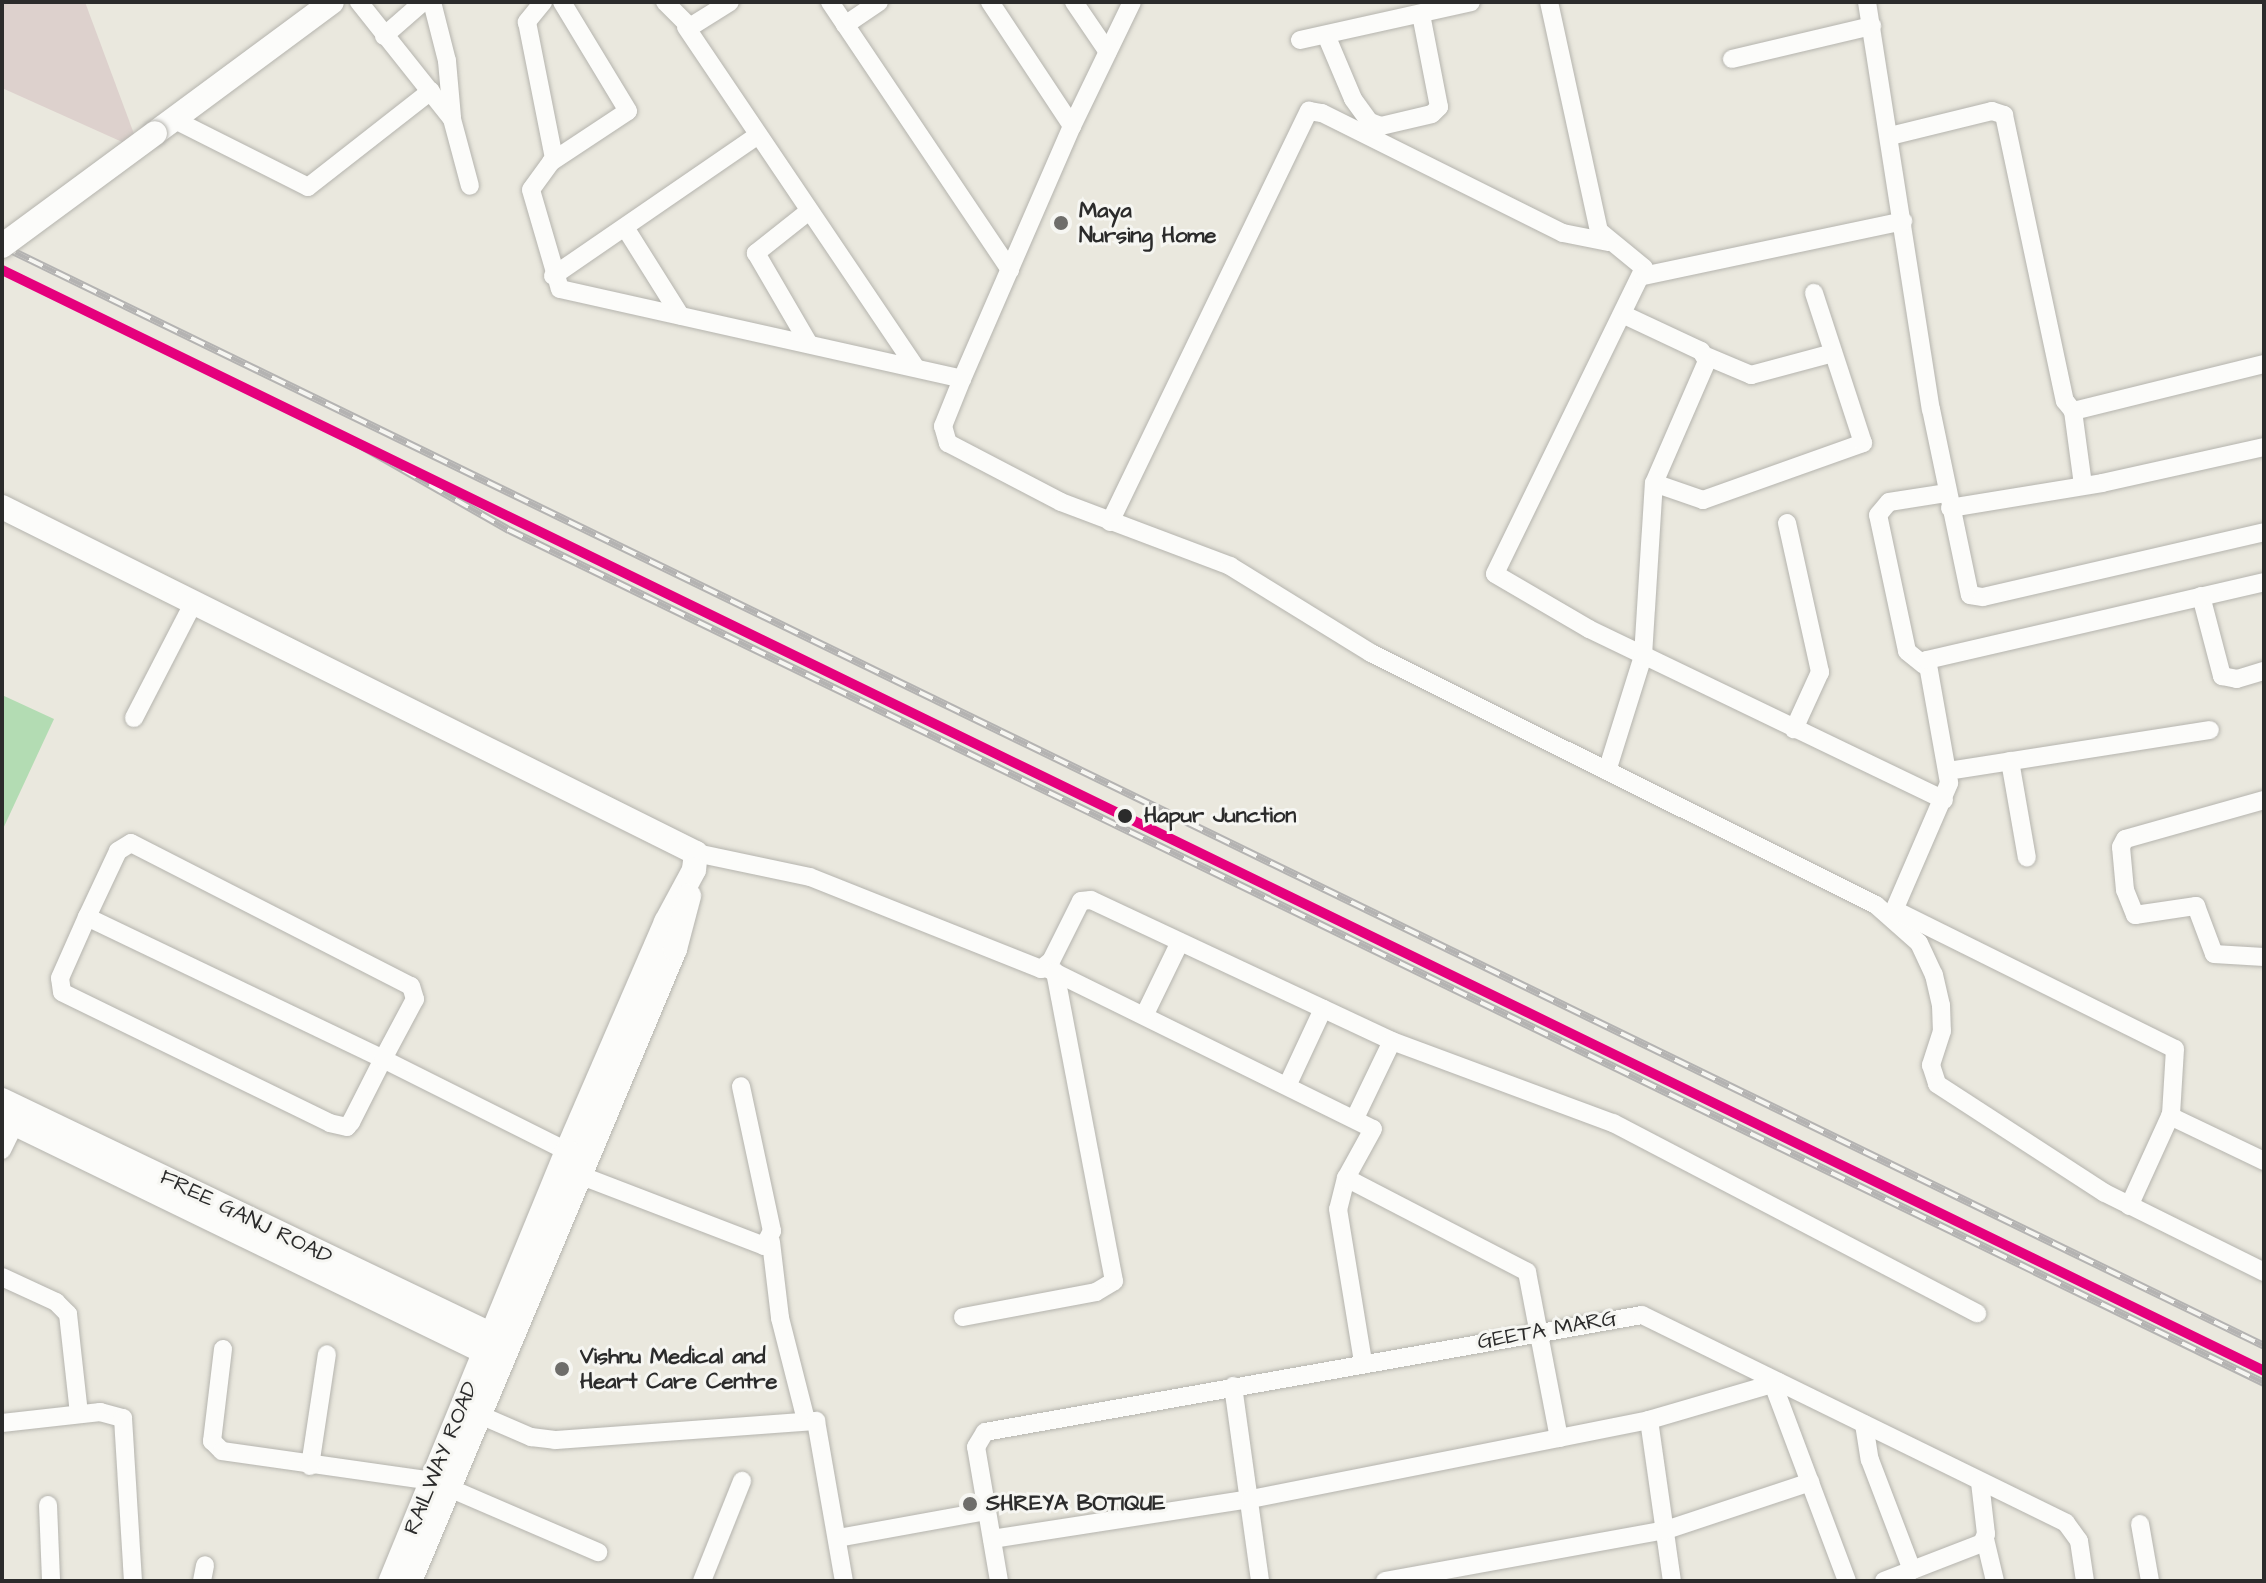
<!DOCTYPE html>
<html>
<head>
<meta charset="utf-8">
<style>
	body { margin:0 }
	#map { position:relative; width:2266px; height:1583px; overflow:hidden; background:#eae8de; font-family:"Architects Daughter",sans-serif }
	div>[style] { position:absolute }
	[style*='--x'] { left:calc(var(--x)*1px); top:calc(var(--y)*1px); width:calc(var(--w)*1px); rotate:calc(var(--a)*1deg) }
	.industrial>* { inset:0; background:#ddd1cd }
	.green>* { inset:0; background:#b3dcb3 }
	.roads { filter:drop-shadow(0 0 2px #b5b4ae) drop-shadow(0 0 2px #b5b4ae) }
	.minor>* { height:18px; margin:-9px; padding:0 9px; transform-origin:9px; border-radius:9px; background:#fcfcfa }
	.tertiary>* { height:24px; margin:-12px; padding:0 12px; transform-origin:12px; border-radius:12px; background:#fcfcfa }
	.rail>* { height:8px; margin-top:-4px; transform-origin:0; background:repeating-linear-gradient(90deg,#f6f6f2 0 15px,#b4b3b2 0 30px); box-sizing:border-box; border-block:2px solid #b4b3b2 }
	.bridges { filter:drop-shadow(0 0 2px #b5b4ae) drop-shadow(0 0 2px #b5b4ae) }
	.tertiary-bridge>* { height:24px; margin:-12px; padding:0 12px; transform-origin:12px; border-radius:12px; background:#fcfcfa }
	.rail-1>* { height:10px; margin:-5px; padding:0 5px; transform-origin:5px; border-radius:5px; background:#e5007d }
	.dots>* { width:22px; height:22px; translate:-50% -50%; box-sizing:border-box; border:4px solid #f6f6f2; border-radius:50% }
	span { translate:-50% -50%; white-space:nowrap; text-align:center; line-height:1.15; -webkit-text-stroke:6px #f6f6f2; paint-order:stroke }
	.poi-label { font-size:22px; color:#2b2b2b; font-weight:700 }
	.left { translate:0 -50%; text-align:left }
	.stop-label { font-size:22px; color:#2b2b2b; font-weight:700 }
	.street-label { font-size:22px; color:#2b2b2b }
	.frame { position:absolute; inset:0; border:4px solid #2b2b2b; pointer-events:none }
</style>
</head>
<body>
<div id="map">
	<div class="industrial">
		<i style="clip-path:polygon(2px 2px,85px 2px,140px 150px,2px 88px)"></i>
	</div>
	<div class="green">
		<i style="clip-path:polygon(2px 695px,54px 719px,2px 831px)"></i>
	</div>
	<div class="roads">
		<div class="minor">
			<i style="--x:359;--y:2;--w:149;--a:51.5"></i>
			<i style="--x:452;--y:119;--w:69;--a:75"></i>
			<i style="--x:432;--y:2;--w:61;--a:75.7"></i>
			<i style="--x:447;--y:61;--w:56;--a:84.9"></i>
			<i style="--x:543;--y:2;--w:26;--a:129"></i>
			<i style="--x:527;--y:22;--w:139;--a:78.8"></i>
			<i style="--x:554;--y:158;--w:39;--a:126"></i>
			<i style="--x:531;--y:190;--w:103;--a:73.7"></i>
			<i style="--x:560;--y:289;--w:412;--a:12.6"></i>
			<i style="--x:665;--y:2;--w:35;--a:45"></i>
			<i style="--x:690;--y:27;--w:47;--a:-32"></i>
			<i style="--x:830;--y:2;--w:323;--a:56.1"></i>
			<i style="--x:990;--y:2;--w:149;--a:56.5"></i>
			<i style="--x:1074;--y:2;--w:60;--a:55.8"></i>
			<i style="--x:1132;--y:2;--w:138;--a:115.8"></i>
			<i style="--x:1072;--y:126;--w:276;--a:113.5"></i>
			<i style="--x:962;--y:379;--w:51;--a:112"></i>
			<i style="--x:943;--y:426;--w:18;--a:74"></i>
			<i style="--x:948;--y:443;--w:127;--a:27.6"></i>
			<i style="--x:1061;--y:502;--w:181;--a:20.7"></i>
			<i style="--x:1230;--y:566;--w:166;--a:31.7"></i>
			<i style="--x:1371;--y:653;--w:564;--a:26.52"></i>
			<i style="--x:1876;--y:905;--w:57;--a:41.5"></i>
			<i style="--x:1919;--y:943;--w:35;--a:65"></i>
			<i style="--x:1934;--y:975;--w:31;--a:77"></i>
			<i style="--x:1941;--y:1005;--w:26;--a:88"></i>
			<i style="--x:1942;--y:1031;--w:36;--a:108"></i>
			<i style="--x:1931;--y:1065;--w:20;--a:72"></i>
			<i style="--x:1937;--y:1084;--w:200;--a:33"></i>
			<i style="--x:2105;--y:1193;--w:178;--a:26.4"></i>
			<i style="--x:1549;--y:2;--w:234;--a:77.7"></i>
			<i style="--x:1599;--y:231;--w:58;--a:39.4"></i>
			<i style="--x:1644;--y:268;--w:340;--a:116"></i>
			<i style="--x:1495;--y:574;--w:109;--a:30.3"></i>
			<i style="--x:1589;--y:629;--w:394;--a:25.7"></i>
			<i style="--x:1867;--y:2;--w:412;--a:81.1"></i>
			<i style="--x:1931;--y:409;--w:190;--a:78.2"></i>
			<i style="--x:1970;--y:595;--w:13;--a:9"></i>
			<i style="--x:1983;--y:597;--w:288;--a:-13"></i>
			<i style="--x:845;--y:25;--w:41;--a:-34.1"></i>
			<i style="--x:686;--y:27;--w:408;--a:56"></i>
			<i style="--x:1326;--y:35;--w:69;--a:67.1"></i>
			<i style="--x:1353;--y:99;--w:29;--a:54"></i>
			<i style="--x:1370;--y:122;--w:12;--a:20"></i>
			<i style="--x:1381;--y:126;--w:52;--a:-13.2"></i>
			<i style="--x:1432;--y:114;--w:10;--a:-45"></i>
			<i style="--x:1439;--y:107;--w:95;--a:-101"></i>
			<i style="--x:384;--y:36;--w:52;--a:-41.1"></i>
			<i style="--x:1300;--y:40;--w:175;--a:-12.5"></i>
			<i style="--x:1732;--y:59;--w:144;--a:-13.3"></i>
			<i style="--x:173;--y:119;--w:151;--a:26.7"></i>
			<i style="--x:308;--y:187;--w:156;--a:-38"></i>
			<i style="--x:1890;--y:136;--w:105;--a:-13.8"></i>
			<i style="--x:1992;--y:111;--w:13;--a:18"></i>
			<i style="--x:2004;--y:115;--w:292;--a:78"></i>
			<i style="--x:2065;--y:401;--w:13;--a:51"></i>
			<i style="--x:2073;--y:411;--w:197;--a:-13.8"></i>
			<i style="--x:551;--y:162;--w:92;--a:-33.5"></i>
			<i style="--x:628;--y:111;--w:127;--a:-121.2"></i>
			<i style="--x:809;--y:211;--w:68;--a:141.6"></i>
			<i style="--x:756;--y:253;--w:105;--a:59.8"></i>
			<i style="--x:626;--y:229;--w:102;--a:57.9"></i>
			<i style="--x:553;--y:276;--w:247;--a:-34.5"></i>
			<i style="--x:1643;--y:276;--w:266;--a:-11.9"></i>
			<i style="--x:1706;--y:356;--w:49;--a:22.9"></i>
			<i style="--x:1751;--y:375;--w:85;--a:-15"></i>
			<i style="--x:2073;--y:411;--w:75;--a:82.3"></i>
			<i style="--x:1654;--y:483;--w:52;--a:19.1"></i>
			<i style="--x:1703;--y:500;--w:170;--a:-19.6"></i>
			<i style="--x:1863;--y:443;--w:158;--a:-108.1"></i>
			<i style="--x:1950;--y:508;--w:154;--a:-9.3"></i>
			<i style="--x:2102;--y:483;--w:166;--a:-12.5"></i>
			<i style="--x:1110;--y:522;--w:457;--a:-64.2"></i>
			<i style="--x:1309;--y:111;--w:13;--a:9"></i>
			<i style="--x:1322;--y:113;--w:269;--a:26.5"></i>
			<i style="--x:1563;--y:233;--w:46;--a:11.3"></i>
			<i style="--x:1787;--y:523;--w:153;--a:77.5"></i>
			<i style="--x:1820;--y:672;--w:63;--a:114.5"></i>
			<i style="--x:2201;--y:596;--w:83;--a:75.3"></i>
			<i style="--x:2222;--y:676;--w:15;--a:11"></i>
			<i style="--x:2237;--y:679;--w:28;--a:-17"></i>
			<i style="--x:1924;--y:665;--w:22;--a:-141"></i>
			<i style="--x:1907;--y:651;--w:139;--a:-102"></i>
			<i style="--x:1878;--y:515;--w:17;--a:-50"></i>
			<i style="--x:1889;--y:502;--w:59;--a:-8.8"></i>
			<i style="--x:134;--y:718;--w:131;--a:-62.7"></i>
			<i style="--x:2010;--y:761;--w:98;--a:80.1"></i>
			<i style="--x:1607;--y:771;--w:121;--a:-72.6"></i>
			<i style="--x:1643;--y:656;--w:173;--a:-86.4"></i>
			<i style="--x:1654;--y:483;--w:133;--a:-66.5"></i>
			<i style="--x:1707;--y:361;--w:12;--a:-121"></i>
			<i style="--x:1701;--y:351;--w:85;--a:-154.9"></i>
			<i style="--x:1948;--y:771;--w:265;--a:-8.9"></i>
			<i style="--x:2264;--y:800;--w:144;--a:164.3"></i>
			<i style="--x:2125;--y:839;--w:9;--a:117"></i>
			<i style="--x:2121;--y:847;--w:43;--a:84.7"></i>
			<i style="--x:2125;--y:890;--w:27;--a:68"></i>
			<i style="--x:2135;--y:915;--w:62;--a:-8.4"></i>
			<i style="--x:2196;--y:906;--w:51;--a:69.4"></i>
			<i style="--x:2214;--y:954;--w:50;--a:3.4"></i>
			<i style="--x:696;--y:853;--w:116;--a:11.9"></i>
			<i style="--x:810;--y:877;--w:249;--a:21.7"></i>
			<i style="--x:1041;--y:969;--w:13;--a:-39"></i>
			<i style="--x:1051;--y:961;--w:67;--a:-63.4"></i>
			<i style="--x:1081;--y:901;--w:10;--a:-6"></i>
			<i style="--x:1091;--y:900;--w:332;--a:25.1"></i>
			<i style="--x:1392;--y:1041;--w:236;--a:20.4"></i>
			<i style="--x:1613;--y:1123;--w:411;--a:27.6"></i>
			<i style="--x:1897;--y:911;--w:310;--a:26.4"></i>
			<i style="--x:2175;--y:1049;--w:65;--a:93.5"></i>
			<i style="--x:2171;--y:1114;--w:101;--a:114.5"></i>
			<i style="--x:1892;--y:915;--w:144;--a:-66.6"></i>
			<i style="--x:1949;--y:783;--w:125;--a:-100.1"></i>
			<i style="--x:1927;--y:660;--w:346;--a:-13"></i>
			<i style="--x:87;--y:917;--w:328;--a:25.6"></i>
			<i style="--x:383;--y:1059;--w:71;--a:116.9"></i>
			<i style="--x:351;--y:1122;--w:6;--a:129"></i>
			<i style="--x:347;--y:1127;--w:17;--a:-167"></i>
			<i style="--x:330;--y:1123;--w:298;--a:-154"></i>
			<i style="--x:62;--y:992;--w:14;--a:-98"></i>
			<i style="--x:60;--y:978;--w:67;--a:-66.1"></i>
			<i style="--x:87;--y:917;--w:73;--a:-64.8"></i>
			<i style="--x:118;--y:851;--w:15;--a:-32"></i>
			<i style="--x:131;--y:843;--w:314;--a:27.1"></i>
			<i style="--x:411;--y:986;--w:14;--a:73"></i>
			<i style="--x:415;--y:999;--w:68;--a:118.1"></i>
			<i style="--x:383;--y:1059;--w:206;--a:26.6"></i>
			<i style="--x:1046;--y:968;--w:364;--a:26.2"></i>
			<i style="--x:1373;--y:1129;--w:56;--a:118.9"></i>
			<i style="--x:1346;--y:1178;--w:32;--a:104"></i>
			<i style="--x:1338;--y:1209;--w:155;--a:80.7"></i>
			<i style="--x:1145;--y:1014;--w:80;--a:-64.1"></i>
			<i style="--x:1288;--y:1084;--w:83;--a:-65"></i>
			<i style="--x:2170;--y:1116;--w:104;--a:25.6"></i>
			<i style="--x:1355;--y:1118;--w:85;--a:-64.3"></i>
			<i style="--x:2;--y:1150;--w:39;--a:-64"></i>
			<i style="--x:569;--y:1171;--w:209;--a:21"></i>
			<i style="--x:764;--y:1246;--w:17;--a:-62"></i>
			<i style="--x:772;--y:1231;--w:148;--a:-102.1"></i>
			<i style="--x:1346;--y:1178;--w:204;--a:27.4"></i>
			<i style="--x:1527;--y:1272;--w:169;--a:79.1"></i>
			<i style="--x:771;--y:1242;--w:77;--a:83.2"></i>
			<i style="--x:780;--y:1318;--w:105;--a:75.7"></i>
			<i style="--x:2;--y:1277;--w:60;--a:24.8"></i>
			<i style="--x:56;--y:1302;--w:17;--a:45"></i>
			<i style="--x:68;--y:1314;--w:100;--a:83.7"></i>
			<i style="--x:963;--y:1317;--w:135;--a:-10.6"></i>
			<i style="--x:1096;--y:1292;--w:21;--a:-31"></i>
			<i style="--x:1114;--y:1281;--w:315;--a:-100.8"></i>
			<i style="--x:223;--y:1349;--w:93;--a:96.8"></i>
			<i style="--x:212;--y:1441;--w:14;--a:45"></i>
			<i style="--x:222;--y:1451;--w:213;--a:8.1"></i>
			<i style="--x:433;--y:1481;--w:180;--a:23.3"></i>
			<i style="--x:1773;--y:1384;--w:210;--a:69.4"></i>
			<i style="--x:1233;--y:1386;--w:197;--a:82.1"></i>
			<i style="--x:480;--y:1415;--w:56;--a:23.3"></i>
			<i style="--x:531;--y:1437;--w:24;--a:7"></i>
			<i style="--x:555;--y:1440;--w:262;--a:-4.2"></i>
			<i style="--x:816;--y:1421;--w:162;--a:80.1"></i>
			<i style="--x:1649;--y:1420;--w:163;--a:81.9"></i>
			<i style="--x:2;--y:1423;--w:99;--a:-6.4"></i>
			<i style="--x:100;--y:1412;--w:24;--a:15"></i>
			<i style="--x:123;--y:1418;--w:163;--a:86.5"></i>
			<i style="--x:1864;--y:1424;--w:36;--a:81"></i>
			<i style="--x:1870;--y:1460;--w:118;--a:69.1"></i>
			<i style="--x:310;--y:1466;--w:113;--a:-81.4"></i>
			<i style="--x:48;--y:1505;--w:76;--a:87.7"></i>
			<i style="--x:2140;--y:1524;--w:58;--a:80"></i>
			<i style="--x:838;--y:1538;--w:151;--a:-10.3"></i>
			<i style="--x:992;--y:1539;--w:262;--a:-8.8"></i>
			<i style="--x:1251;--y:1499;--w:314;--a:-11.2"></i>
			<i style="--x:1559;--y:1438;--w:92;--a:-11.3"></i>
			<i style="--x:1649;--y:1420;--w:135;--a:-16.3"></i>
			<i style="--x:1985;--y:1539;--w:43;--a:76.6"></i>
			<i style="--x:202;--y:1581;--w:16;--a:-79"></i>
			<i style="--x:702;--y:1581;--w:108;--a:-68.2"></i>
			<i style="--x:999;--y:1581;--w:136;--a:-99.7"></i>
			<i style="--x:976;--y:1447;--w:17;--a:-59"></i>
			<i style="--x:985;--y:1432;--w:667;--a:-10.1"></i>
			<i style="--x:1642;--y:1315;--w:472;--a:26.1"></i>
			<i style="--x:2066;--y:1523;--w:22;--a:54"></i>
			<i style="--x:2079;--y:1541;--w:40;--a:81.5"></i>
			<i style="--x:1385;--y:1581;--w:286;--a:-10.3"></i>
			<i style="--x:1666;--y:1530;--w:152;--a:-18.4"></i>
			<i style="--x:1884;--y:1581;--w:105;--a:-21.2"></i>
			<i style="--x:1982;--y:1543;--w:10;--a:-66"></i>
			<i style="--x:1986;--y:1534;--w:52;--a:-96.6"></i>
		</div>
		<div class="tertiary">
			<i style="--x:155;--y:133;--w:220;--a:-36.5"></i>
			<i style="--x:2;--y:507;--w:775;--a:26.5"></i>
			<i style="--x:696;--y:853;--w:17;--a:97"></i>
			<i style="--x:694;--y:870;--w:59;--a:118.3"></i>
			<i style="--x:666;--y:922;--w:249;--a:113.4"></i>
			<i style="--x:567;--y:1151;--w:465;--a:112.3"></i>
			<i style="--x:2;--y:1100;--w:558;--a:25.6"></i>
			<i style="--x:7;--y:1120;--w:547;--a:25.91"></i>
			<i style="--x:410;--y:1581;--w:685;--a:-67.25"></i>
			<i style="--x:675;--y:949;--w:55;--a:-75.2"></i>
		</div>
	</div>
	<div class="rail">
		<i style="--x:2;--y:246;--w:2515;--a:25.93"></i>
		<i style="--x:351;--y:440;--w:182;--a:29.7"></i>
		<i style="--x:509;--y:530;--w:1951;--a:25.92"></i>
	</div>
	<div class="bridges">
		<div class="tertiary-bridge">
			<i style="--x:2;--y:246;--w:190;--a:-36.4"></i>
		</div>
	</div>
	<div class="rail-1">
		<i style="--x:2;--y:270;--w:2516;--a:25.95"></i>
	</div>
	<div class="dots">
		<i style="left:1061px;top:223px;background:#6e6d6a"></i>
		<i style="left:1125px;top:816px;background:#2b2b2b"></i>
		<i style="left:562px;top:1369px;background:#6e6d6a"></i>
		<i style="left:970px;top:1504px;background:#6e6d6a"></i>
	</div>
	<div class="poi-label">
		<span class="left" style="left:1079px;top:223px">Maya<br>Nursing Home</span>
		<span class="left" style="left:580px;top:1369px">Vishnu Medical and<br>Heart Care Centre</span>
		<span class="left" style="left:986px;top:1504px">SHREYA BOTIQUE</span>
	</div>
	<div class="stop-label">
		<span class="left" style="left:1144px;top:816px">Hapur Junction</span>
	</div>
	<div class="street-label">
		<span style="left:246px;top:1217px;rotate:26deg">FREE GANJ ROAD</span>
		<span style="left:1547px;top:1330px;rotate:-10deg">GEETA MARG</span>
		<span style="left:441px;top:1458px;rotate:-68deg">RAILWAY ROAD</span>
	</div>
	<div class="frame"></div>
</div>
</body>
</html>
